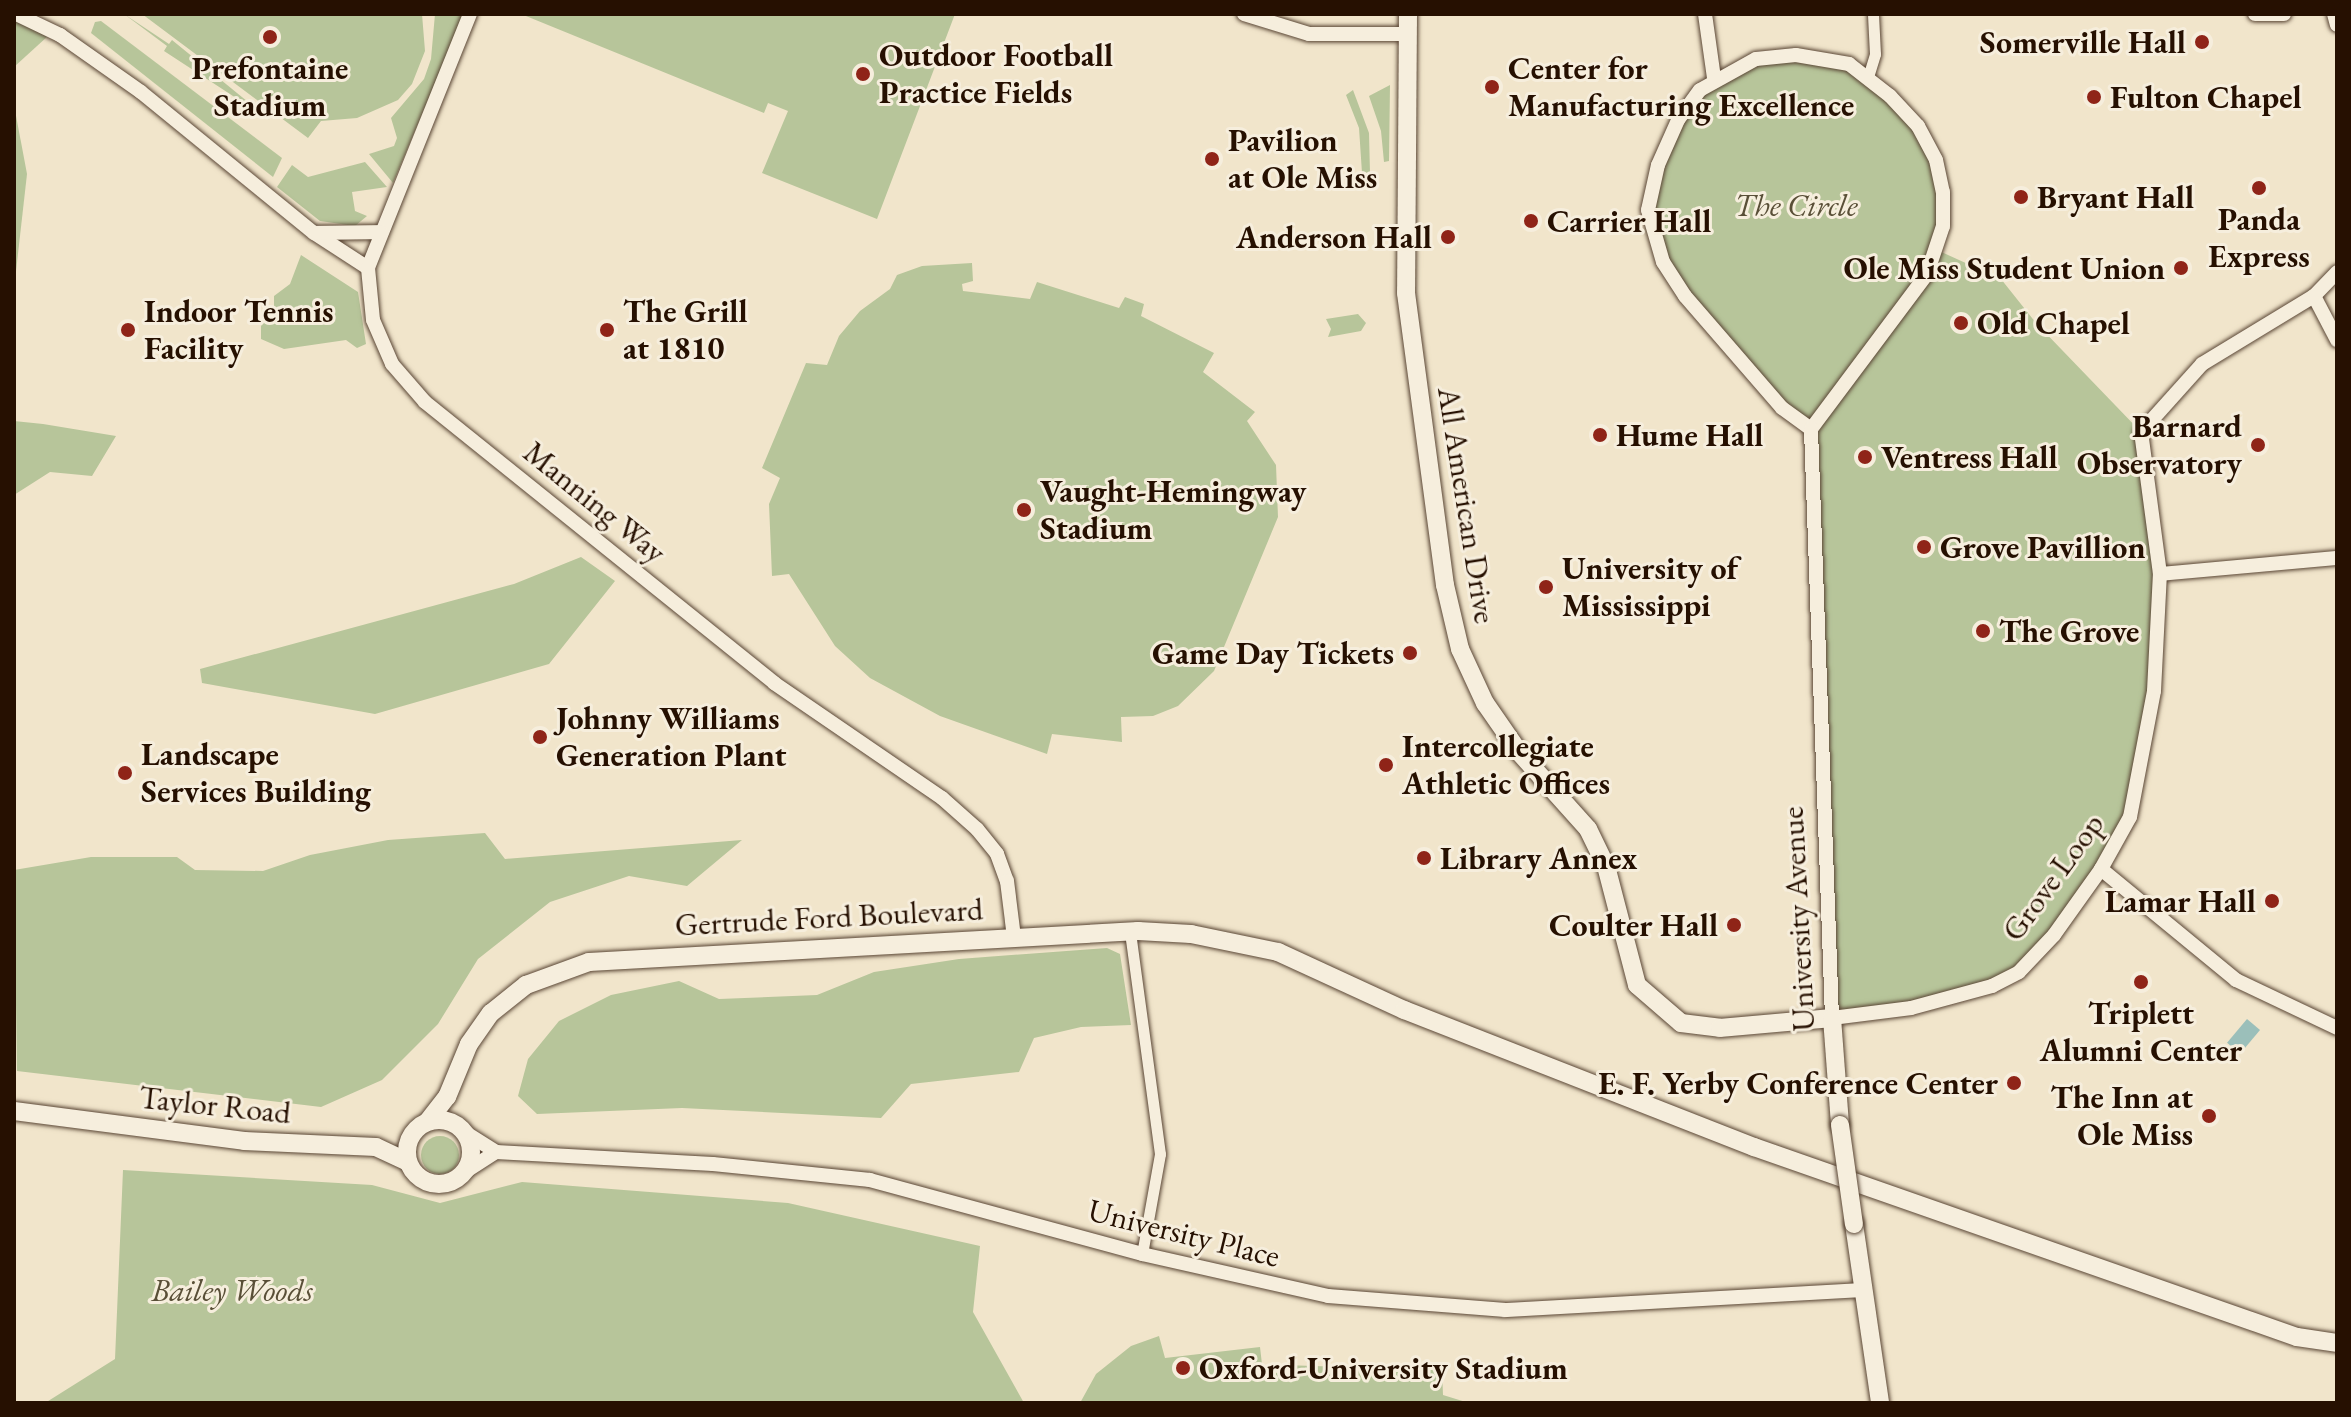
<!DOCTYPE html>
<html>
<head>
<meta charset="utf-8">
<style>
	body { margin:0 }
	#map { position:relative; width:2351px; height:1417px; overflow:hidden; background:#f1e5cb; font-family:"EB Garamond",serif }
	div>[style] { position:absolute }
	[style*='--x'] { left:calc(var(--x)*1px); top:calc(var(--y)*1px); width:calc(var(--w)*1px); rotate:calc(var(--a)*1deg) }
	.green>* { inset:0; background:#b7c59a }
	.round { border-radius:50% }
	.water>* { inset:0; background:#9bbfba; transform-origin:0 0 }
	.roads { filter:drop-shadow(0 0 2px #594534) drop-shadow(0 0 2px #594534) }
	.pedestrian>* { height:11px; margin:-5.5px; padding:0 5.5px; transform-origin:5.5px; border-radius:5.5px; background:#f6eedd }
	.minor>* { height:14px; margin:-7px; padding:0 7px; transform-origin:7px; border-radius:7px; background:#f6eedd }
	.tertiary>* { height:18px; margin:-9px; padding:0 9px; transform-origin:9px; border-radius:9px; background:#f6eedd }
	.tertiary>.ring { margin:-9px; padding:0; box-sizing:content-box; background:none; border:18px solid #f6eedd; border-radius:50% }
	.bridges { filter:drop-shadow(0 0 2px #594534) drop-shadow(0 0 2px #594534) }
	.tertiary-bridge>* { height:18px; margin:-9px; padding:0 9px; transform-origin:9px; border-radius:9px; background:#f6eedd }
	.dots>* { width:22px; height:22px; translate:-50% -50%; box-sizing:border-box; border:4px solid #f6eedd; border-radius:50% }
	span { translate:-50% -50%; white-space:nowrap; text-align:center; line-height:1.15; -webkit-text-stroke:6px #f6eedd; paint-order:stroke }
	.poi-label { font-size:32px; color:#261001; font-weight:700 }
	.right { translate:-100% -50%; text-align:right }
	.left { translate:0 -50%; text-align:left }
	.park-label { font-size:32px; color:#594f37; font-style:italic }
	.street-label { font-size:32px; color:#261001 }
	.frame { position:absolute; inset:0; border:16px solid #261001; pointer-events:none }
</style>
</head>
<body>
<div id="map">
	<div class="green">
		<i style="clip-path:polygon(14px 14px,48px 36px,14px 67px)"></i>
		<i style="clip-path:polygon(124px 14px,169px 44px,172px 40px,270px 120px,164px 51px,167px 46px)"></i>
		<i style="clip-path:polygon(142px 14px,422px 14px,425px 51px,412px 84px,398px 100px,357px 118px,321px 121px,308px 138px)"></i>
		<i style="clip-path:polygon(435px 14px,464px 14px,393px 183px,369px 154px,394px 146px,397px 138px,391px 118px,424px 79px,431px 59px)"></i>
		<i style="clip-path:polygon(521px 14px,955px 14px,877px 219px,762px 173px,788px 111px,768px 103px,764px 113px)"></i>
		<i style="clip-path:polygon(101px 21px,282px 158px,273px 177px,91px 33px,95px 22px)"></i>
		<i style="clip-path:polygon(1756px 59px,1832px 60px,1890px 96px,1936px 160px,1937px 250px,2001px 279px,2036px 323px,2141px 432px,2156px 538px,2157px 641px,2130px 817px,2054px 935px,1992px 986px,1832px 1018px,1811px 430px,1685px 296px,1648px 210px,1658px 165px,1700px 90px)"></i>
		<i style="clip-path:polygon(1390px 85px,1389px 161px,1384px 162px,1381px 131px,1369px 96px)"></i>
		<i style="clip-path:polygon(1353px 90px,1369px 133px,1370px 173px,1362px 173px,1359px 128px,1346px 95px)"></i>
		<i style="clip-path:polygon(14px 105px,27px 174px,14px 289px)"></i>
		<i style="clip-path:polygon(365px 162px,387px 187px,352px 192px,355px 211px,367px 216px,355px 226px,320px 221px,277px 187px,292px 165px,308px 177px)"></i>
		<i style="clip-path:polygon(301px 255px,358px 292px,366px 344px,357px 348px,346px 340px,284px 349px,261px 339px,261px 326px,274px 312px,274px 296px,290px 284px)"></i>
		<i style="clip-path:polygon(972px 263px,973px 281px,962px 284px,963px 291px,1030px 299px,1037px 282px,1119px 308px,1125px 297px,1144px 304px,1141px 316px,1214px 353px,1203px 372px,1255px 412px,1247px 421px,1276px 465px,1278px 517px,1214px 671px,1178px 706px,1153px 716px,1121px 717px,1122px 742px,1052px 734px,1047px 754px,940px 716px,870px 678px,835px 646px,789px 574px,772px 576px,769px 504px,780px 478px,762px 468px,806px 363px,827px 365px,839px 336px,860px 311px,890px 289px,897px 275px,922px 266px)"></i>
		<i style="clip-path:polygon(1358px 314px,1366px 323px,1361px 331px,1328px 337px,1331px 329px,1326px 319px)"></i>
		<i style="clip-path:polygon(14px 421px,43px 424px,116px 436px,92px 476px,50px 472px,14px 495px)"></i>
		<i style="clip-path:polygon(581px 557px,615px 581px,549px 664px,375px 714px,202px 683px,200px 669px,514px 584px)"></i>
		<i style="clip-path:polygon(485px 833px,505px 859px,742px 840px,687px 886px,629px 876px,550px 902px,478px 959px,438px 1024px,382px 1080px,321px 1107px,17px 1071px,14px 870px,91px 857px,177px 857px,195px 870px,263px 871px,310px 855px,388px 840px)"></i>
		<i style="clip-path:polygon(1107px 948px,1120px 954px,1131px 1025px,1081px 1027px,1034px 1038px,1019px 1072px,911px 1084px,881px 1118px,682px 1108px,537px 1114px,518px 1096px,528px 1059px,559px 1021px,611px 995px,679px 981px,719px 999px,817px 995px,874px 972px,959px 959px)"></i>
		<i class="round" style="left:421px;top:1136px;width:38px;height:38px"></i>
		<i style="clip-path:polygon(123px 1170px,372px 1185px,440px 1203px,522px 1182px,788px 1203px,980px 1246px,973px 1312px,1024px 1403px,45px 1403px,115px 1359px)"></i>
		<i style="clip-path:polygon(1159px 1336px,1165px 1358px,1260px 1347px,1263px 1373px,1282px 1373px,1282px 1365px,1442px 1370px,1443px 1395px,1469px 1403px,1080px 1403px,1096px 1374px,1131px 1346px)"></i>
	</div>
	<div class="water">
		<i style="left:2247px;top:1019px;width:17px;height:31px;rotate:40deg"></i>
	</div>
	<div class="roads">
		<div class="pedestrian">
			<i style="--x:1868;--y:77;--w:24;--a:-73"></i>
			<i style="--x:1875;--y:54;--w:40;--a:-92.9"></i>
			<i style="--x:1130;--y:932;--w:224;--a:82.3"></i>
			<i style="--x:1160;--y:1154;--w:102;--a:100.2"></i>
		</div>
		<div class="minor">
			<i style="--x:16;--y:14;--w:49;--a:25.5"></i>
			<i style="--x:60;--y:35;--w:99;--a:35.1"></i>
			<i style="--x:141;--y:92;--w:223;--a:39.2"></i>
			<i style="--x:314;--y:233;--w:64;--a:32.9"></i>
			<i style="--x:470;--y:14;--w:274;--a:111.9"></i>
			<i style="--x:368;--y:268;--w:52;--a:84.5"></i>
			<i style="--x:373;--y:320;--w:48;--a:66.6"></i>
			<i style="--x:392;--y:364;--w:50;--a:49"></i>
			<i style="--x:425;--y:402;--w:448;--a:38.8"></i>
			<i style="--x:774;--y:683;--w:204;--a:34.4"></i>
			<i style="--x:942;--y:798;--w:47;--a:41.5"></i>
			<i style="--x:977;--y:829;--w:32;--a:51"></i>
			<i style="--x:997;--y:854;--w:29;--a:70"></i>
			<i style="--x:1007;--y:881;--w:56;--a:82.9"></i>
			<i style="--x:1244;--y:14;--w:68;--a:17.1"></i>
			<i style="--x:1309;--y:34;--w:98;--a:0"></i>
			<i style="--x:1705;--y:14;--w:65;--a:82"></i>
			<i style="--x:2255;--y:14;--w:29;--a:0"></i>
			<i style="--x:2334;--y:14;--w:11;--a:75"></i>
			<i style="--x:1796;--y:55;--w:54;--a:9.6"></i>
			<i style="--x:1849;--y:64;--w:52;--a:38"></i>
			<i style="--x:1890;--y:96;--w:41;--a:47"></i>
			<i style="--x:1918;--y:126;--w:38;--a:62"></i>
			<i style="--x:1936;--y:160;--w:33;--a:78"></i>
			<i style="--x:1943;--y:192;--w:34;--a:90"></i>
			<i style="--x:1943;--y:226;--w:51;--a:108.4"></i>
			<i style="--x:1927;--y:274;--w:194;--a:126.8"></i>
			<i style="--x:1811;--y:429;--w:36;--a:-144"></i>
			<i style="--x:1782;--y:408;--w:148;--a:-130.9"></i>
			<i style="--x:1685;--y:296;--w:40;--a:-122.9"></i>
			<i style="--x:1663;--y:262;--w:54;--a:-106.1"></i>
			<i style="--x:1648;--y:210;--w:46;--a:-77.5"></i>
			<i style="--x:1658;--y:165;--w:49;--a:-66"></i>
			<i style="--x:1678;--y:120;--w:37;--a:-54"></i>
			<i style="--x:1700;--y:90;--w:64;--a:-29"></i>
			<i style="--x:1756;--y:59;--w:40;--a:-5.7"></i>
			<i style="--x:316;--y:233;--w:64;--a:-0.9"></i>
			<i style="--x:2314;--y:296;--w:50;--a:62.4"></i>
			<i style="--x:1811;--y:429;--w:589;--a:87.96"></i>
			<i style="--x:1832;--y:1018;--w:80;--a:-7.2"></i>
			<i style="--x:1911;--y:1008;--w:84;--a:-15.2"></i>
			<i style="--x:1992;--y:986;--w:30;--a:-27"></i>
			<i style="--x:2019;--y:972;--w:51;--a:-46.6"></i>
			<i style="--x:2054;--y:935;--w:81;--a:-54.5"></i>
			<i style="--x:2101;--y:869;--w:60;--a:-60.9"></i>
			<i style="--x:2130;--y:817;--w:128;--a:-79.2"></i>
			<i style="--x:2154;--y:691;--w:117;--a:-87.1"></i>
			<i style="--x:2160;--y:574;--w:143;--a:-97.6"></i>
			<i style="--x:2141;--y:432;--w:91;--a:-48.1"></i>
			<i style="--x:2202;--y:364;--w:131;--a:-31.3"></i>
			<i style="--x:2314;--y:296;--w:33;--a:-46"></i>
			<i style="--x:2160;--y:574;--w:178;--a:-5.2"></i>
			<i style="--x:2101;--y:869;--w:175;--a:39.4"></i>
			<i style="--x:2236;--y:980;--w:112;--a:25.4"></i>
			<i style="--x:466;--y:1133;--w:36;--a:32"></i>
			<i style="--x:496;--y:1152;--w:217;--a:3.2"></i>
			<i style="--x:713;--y:1164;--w:158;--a:5.8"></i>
			<i style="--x:870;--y:1180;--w:282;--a:15.2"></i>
			<i style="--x:1142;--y:1254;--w:191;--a:12.7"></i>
			<i style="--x:1328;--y:1296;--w:178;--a:4.5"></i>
			<i style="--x:1505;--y:1310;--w:360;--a:-3.2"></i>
			<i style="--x:465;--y:1172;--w:37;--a:-33"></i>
		</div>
		<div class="tertiary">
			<i style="--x:1408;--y:14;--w:279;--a:90.4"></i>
			<i style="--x:1406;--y:293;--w:295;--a:82.4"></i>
			<i style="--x:1445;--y:585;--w:66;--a:76.8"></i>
			<i style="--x:1460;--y:649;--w:60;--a:65.2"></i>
			<i style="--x:1485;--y:703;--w:60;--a:55.2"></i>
			<i style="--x:1519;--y:752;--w:103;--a:48.1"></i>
			<i style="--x:1588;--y:829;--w:41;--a:64.1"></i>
			<i style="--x:1606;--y:866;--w:123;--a:75.4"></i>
			<i style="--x:1637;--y:985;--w:58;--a:40.8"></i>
			<i style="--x:1681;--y:1023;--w:39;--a:7"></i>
			<i style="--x:1720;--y:1028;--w:112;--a:-5.1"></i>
			<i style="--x:1832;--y:1018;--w:107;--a:85.7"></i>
			<i style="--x:14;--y:1111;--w:232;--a:7.4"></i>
			<i style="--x:244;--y:1141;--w:132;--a:2.6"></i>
			<i style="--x:376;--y:1147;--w:35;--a:25"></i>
			<i class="ring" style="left:407px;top:1120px;width:46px;height:46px"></i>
			<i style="--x:428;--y:1121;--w:31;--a:-52"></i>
			<i style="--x:447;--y:1097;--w:57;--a:-67.5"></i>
			<i style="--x:469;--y:1044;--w:38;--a:-55"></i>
			<i style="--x:491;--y:1013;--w:45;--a:-38.7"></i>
			<i style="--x:526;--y:985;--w:67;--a:-20.1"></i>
			<i style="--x:589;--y:962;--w:550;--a:-3.23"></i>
			<i style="--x:1138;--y:931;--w:53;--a:3.2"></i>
			<i style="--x:1191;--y:934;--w:89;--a:11.7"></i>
			<i style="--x:1278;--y:952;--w:139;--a:24.7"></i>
			<i style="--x:1404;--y:1010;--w:376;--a:21.4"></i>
			<i style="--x:1754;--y:1147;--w:575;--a:19.29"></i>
			<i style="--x:2297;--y:1337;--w:40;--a:8.5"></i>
			<i style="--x:1854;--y:1224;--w:181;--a:81.7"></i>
		</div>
	</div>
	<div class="bridges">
		<div class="tertiary-bridge">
			<i style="--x:1840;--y:1125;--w:100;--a:82"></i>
		</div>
	</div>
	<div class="dots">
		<i style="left:270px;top:37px;background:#8f2418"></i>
		<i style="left:2202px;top:42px;background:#8f2418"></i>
		<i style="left:863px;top:74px;background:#8f2418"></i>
		<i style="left:1492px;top:87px;background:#8f2418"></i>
		<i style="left:2094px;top:97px;background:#8f2418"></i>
		<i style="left:1212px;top:159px;background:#8f2418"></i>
		<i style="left:2259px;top:188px;background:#8f2418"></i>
		<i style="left:2021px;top:197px;background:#8f2418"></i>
		<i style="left:1531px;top:221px;background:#8f2418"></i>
		<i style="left:1448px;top:237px;background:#8f2418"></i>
		<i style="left:2181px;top:268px;background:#8f2418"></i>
		<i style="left:1961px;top:323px;background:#8f2418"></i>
		<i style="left:128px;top:330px;background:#8f2418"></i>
		<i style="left:607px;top:330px;background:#8f2418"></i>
		<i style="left:1600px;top:435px;background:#8f2418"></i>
		<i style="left:2258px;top:445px;background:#8f2418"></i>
		<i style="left:1865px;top:457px;background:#8f2418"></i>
		<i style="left:1024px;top:510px;background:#8f2418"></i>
		<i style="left:1924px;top:547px;background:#8f2418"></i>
		<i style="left:1546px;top:587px;background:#8f2418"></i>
		<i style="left:1983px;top:631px;background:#8f2418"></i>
		<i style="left:1410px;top:653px;background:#8f2418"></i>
		<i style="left:540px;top:737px;background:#8f2418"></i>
		<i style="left:1386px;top:765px;background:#8f2418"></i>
		<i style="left:125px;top:773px;background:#8f2418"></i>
		<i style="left:1424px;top:858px;background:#8f2418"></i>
		<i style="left:2272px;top:901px;background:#8f2418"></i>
		<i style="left:1734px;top:925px;background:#8f2418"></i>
		<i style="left:2141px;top:982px;background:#8f2418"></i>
		<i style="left:2014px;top:1083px;background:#8f2418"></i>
		<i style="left:2209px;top:1116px;background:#8f2418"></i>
		<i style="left:1183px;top:1368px;background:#8f2418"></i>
	</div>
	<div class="poi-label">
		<span class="right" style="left:2186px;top:42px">Somerville Hall</span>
		<span class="left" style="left:879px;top:74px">Outdoor Football<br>Practice Fields</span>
		<span style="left:270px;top:87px">Prefontaine<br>Stadium</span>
		<span class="left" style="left:1508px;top:87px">Center for<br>Manufacturing Excellence</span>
		<span class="left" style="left:2110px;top:97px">Fulton Chapel</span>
		<span class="left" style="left:1228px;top:159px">Pavilion<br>at Ole Miss</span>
		<span class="left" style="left:2037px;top:197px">Bryant Hall</span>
		<span style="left:2259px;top:238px">Panda<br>Express</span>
		<span class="left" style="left:1547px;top:221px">Carrier Hall</span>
		<span class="right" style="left:1432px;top:237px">Anderson Hall</span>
		<span class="right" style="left:2165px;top:268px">Ole Miss Student Union</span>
		<span class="left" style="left:144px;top:330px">Indoor Tennis<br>Facility</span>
		<span class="left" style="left:623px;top:330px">The Grill<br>at 1810</span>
		<span class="left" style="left:1977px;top:323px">Old Chapel</span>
		<span class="right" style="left:2242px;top:445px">Barnard<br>Observatory</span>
		<span class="left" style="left:1616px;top:435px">Hume Hall</span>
		<span class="left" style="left:1881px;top:457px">Ventress Hall</span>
		<span class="left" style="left:1040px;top:510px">Vaught-Hemingway<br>Stadium</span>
		<span class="left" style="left:1940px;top:547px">Grove Pavillion</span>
		<span class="left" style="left:1562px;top:587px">University of<br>Mississippi</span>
		<span class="left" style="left:1999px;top:631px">The Grove</span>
		<span class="right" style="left:1394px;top:653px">Game Day Tickets</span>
		<span class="left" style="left:556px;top:737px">Johnny Williams<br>Generation Plant</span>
		<span class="left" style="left:1402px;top:765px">Intercollegiate<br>Athletic Offices</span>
		<span class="left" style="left:141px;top:773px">Landscape<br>Services Building</span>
		<span class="left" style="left:1440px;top:858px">Library Annex</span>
		<span class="right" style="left:2256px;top:901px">Lamar Hall</span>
		<span class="right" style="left:1718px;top:925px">Coulter Hall</span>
		<span style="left:2141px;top:1032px">Triplett<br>Alumni Center</span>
		<span class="right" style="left:1998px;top:1083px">E. F. Yerby Conference Center</span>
		<span class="right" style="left:2193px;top:1116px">The Inn at<br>Ole Miss</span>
		<span class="left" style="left:1199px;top:1368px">Oxford-University Stadium</span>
	</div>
	<div class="park-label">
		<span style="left:1796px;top:205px">The Circle</span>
		<span style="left:232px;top:1290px">Bailey Woods</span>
	</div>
	<div class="street-label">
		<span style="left:595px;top:502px;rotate:39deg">Manning Way</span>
		<span style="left:1467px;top:505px;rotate:81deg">All American Drive</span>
		<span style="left:2053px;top:877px;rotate:-54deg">Grove Loop</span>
		<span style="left:829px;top:917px;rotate:-3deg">Gertrude Ford Boulevard</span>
		<span style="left:1798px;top:919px;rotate:-93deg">University Avenue</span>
		<span style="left:215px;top:1105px;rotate:6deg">Taylor Road</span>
		<span style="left:1184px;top:1233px;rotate:14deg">University Place</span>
	</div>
	<div class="frame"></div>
</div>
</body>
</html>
